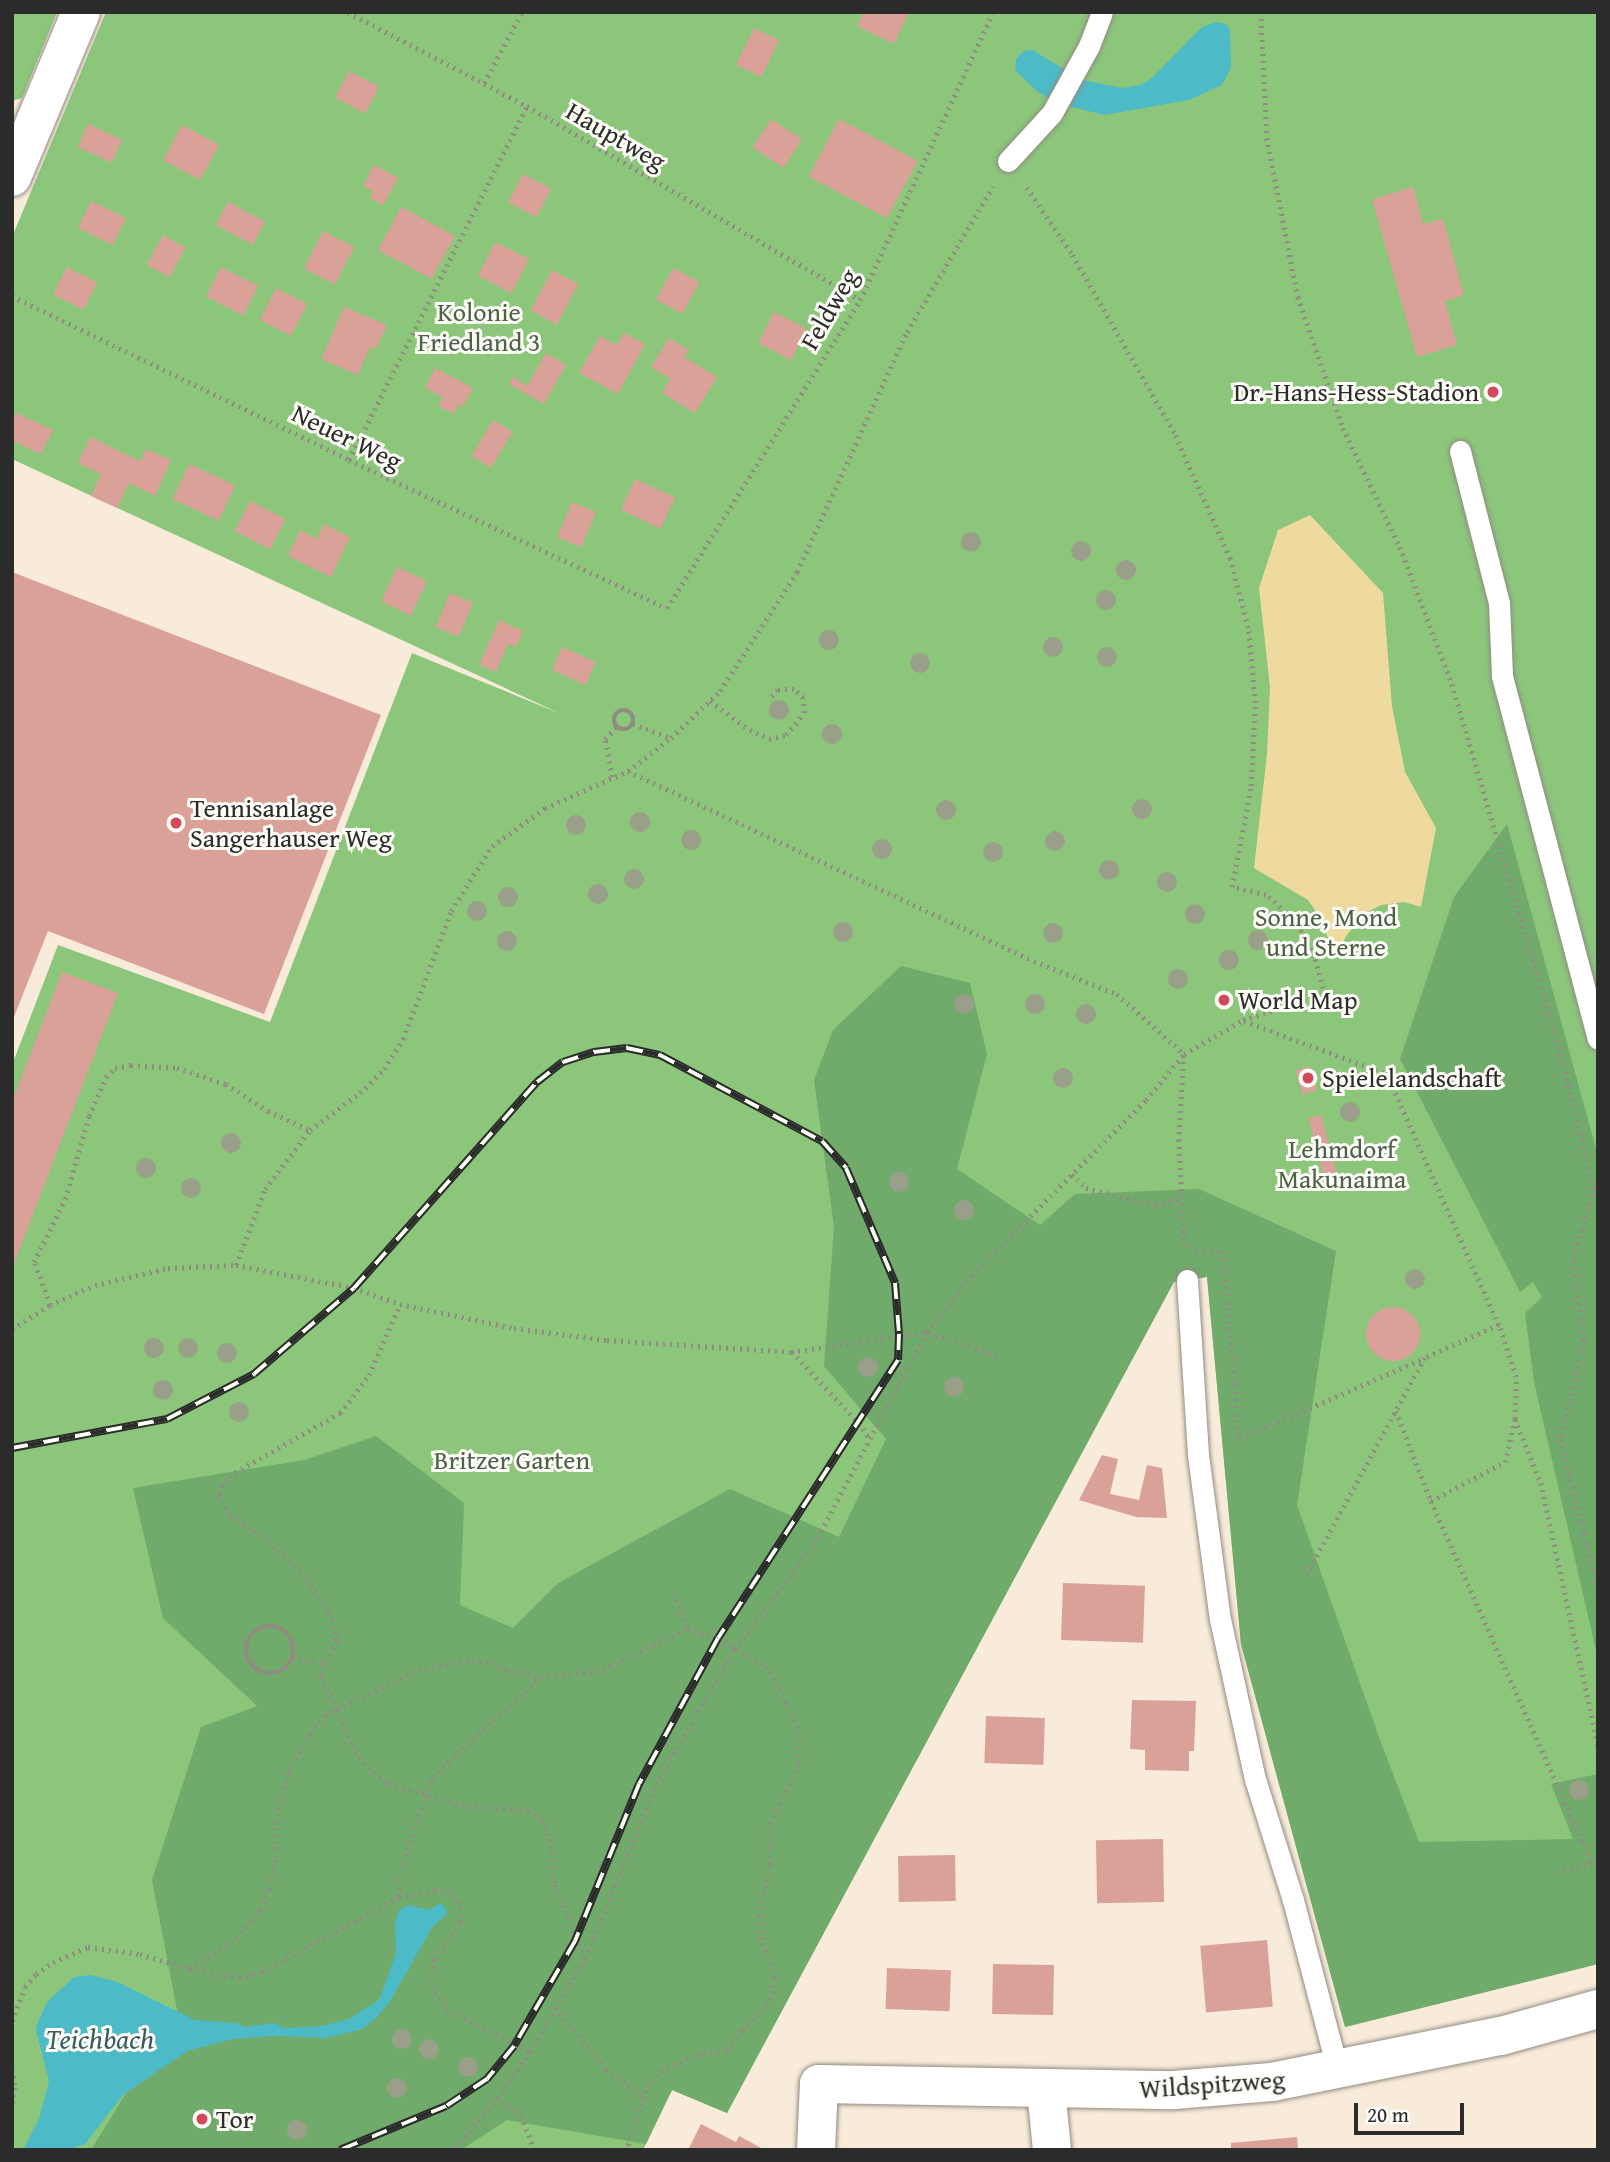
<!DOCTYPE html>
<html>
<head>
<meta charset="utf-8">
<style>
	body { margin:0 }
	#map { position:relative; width:1610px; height:2162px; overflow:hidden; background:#f9ebda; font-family:"Gentium Book Plus",serif }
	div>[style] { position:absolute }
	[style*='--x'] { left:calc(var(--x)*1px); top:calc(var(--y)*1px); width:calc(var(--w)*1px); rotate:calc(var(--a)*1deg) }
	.green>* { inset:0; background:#8bc67b }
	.forest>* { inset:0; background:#70ab6b }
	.sand>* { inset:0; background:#eeda9e }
	.water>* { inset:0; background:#4dbac7 }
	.building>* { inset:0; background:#daa198; transform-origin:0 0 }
	.round { border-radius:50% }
	.path>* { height:4.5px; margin-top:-2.25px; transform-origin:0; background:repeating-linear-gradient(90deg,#928b82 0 2px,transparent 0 7px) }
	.path>.ring { margin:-2.25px; padding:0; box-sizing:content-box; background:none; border:4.5px solid #928b82; border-radius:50% }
	.roads { filter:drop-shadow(0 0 2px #928b82) drop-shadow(0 0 2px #928b82) }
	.lane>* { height:21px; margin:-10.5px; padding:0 10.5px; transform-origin:10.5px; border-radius:10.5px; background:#fff }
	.street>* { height:38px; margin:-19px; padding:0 19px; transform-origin:19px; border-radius:19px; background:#fff }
	.rail>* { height:8px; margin-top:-4px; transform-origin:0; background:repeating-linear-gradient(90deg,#fdfcf7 0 16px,#2b2b2b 0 32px); box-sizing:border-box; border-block:2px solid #2b2b2b }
	.trees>* { width:20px; height:20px; margin:-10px; border-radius:50%; background:#9a9f89 }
	.dots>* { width:19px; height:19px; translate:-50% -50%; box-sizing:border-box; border:4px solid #fdfcf7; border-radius:50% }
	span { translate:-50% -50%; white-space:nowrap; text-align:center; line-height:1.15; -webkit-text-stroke:6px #fdfcf7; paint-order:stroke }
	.street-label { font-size:26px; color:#2b2b2b }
	.park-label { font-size:26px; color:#4d6147 }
	.poi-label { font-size:26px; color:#2b2b2b }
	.right { translate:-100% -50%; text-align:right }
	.left { translate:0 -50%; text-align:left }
	.water-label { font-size:28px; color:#375d62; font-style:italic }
	.frame { position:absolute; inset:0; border:14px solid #2b2b2b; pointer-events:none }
	.scale { position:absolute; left:1354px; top:2103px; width:110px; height:32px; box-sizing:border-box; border:4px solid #2b2b2b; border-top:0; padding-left:9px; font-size:21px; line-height:24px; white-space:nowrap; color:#2b2b2b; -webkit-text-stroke:5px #fdfcf7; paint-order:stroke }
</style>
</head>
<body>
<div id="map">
	<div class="green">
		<i style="clip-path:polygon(12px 12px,57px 12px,22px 98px,12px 101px)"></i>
		<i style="clip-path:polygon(106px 12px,1598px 12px,1598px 1964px,1345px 2027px,1241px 1644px,1207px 1277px,1173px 1282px,727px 2113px,672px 2090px,643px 2150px,12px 2150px,12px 1065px,58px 945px,270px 1022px,412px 653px,561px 714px,12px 459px,12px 237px)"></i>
	</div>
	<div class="forest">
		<i style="clip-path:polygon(1507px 824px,1598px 1156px,1598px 1659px,1534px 1382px,1525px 1313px,1542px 1297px,1533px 1282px,1520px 1292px,1400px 1059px,1454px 897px)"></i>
		<i style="clip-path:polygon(901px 966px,970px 983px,987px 1054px,957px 1169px,1040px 1225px,1075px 1194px,1199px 1189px,1336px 1251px,1297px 1505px,1379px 1737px,1419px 1842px,1573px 1839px,1551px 1784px,1598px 1774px,1598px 1964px,1345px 2027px,1241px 1644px,1207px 1277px,1174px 1282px,727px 2113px,672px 2090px,646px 2144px,507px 2120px,461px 2150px,91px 2150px,177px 2010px,152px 1880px,201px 1727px,257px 1706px,163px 1618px,133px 1488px,304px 1460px,376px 1436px,464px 1503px,460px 1605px,513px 1628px,558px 1583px,730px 1489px,839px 1537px,886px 1439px,824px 1366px,834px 1227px,814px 1080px,833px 1030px)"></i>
	</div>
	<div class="sand">
		<i style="clip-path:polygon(1310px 515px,1383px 593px,1392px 706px,1405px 772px,1436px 828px,1421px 907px,1404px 902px,1381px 905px,1364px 914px,1346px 936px,1336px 957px,1319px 916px,1308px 900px,1254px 868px,1267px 754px,1270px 687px,1259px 588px,1278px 530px)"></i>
	</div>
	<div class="water">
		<i style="clip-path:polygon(1216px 22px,1226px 24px,1230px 30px,1231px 67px,1222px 85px,1189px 100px,1104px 115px,1057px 103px,1038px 92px,1015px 70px,1016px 59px,1024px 51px,1032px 50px,1082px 80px,1123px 88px,1141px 85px,1152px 78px,1202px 27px)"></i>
		<i style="clip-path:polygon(441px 1903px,447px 1910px,446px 1915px,433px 1926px,390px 2001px,378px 2016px,363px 2029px,326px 2038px,276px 2036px,233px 2039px,187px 2051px,123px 2095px,85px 2144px,67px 2150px,23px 2150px,39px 2119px,49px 2081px,36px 2030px,38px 2021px,48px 2001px,74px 1977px,91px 1975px,117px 1982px,195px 2020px,236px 2023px,246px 2027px,273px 2023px,285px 2028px,322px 2026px,349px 2019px,379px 2000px,396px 1954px,395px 1922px,399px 1910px,408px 1905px,429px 1910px)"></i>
	</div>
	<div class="building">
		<i style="clip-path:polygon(864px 12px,909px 12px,894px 44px,857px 26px)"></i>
		<i style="left:754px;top:28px;width:28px;height:41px;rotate:26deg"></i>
		<i style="left:349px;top:71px;width:34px;height:30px;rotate:28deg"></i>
		<i style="left:771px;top:119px;width:37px;height:34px;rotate:33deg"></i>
		<i style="left:839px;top:119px;width:89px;height:65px;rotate:28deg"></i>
		<i style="left:88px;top:124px;width:38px;height:25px;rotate:25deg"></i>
		<i style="left:182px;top:125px;width:42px;height:40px;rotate:28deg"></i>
		<i style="clip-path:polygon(374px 165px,398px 178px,383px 205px,370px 198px,373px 191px,363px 186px)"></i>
		<i style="left:523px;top:174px;width:32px;height:32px;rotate:28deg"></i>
		<i style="clip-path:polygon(1413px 187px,1423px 224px,1443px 219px,1464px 295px,1445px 301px,1457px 345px,1417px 357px,1372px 199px)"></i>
		<i style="left:91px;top:201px;width:39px;height:30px;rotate:26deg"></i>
		<i style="left:228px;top:202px;width:42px;height:26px;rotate:28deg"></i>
		<i style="left:401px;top:207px;width:61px;height:49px;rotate:28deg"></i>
		<i style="left:323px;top:231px;width:35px;height:42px;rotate:27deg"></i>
		<i style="left:163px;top:235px;width:26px;height:34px;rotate:29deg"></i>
		<i style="left:495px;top:242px;width:38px;height:38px;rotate:27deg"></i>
		<i style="left:67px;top:267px;width:34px;height:31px;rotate:27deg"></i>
		<i style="left:221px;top:267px;width:42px;height:33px;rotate:27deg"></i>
		<i style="left:673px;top:268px;width:30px;height:36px;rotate:28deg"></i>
		<i style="left:552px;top:270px;width:30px;height:46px;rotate:28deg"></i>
		<i style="left:276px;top:288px;width:35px;height:36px;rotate:27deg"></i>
		<i style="clip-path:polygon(344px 307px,387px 325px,376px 349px,370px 347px,358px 375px,321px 359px)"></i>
		<i style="left:774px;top:312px;width:37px;height:35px;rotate:27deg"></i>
		<i style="clip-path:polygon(624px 333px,645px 344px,618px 394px,579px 373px,600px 336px,616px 345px)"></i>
		<i style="clip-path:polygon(669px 338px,689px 350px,684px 357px,717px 377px,695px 413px,662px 393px,670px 379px,651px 367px)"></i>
		<i style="clip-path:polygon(546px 353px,566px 365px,544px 404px,509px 384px,513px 377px,527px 386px)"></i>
		<i style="clip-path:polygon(435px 368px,473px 388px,463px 407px,459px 404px,454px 414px,438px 406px,443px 397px,425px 388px)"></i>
		<i style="clip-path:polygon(16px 413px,53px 430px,41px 454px,12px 441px,12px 421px)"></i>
		<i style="left:493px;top:420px;width:23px;height:42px;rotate:31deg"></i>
		<i style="clip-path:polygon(90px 437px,140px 461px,146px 449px,171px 460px,155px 496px,129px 483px,117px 508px,91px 496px,101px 474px,78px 463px)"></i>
		<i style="left:189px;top:464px;width:51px;height:39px;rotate:25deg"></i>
		<i style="left:635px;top:479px;width:44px;height:34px;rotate:25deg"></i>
		<i style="left:250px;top:501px;width:40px;height:34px;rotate:27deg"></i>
		<i style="left:572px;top:502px;width:26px;height:38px;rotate:23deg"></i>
		<i style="clip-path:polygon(324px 524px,350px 537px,331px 577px,288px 556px,300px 530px,317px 539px)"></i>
		<i style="left:397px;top:567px;width:33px;height:38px;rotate:25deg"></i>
		<i style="clip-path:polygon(12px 572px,381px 715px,264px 1014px,48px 931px,12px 1022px)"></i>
		<i style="left:450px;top:593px;width:25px;height:37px;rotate:23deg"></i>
		<i style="clip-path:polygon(499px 620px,523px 631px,516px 647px,508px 644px,496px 672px,479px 665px)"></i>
		<i style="left:562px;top:647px;width:37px;height:25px;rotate:24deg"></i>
		<i style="clip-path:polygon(62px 972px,118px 993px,12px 1269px,12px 1102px)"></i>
		<i style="left:1310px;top:1066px;width:25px;height:15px;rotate:74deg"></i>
		<i style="left:1321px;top:1115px;width:61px;height:13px;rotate:75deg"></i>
		<i class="round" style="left:1366px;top:1307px;width:54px;height:54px"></i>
		<i style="clip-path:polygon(1102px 1455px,1118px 1459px,1110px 1494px,1139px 1500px,1147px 1465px,1162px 1468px,1167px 1518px,1136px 1517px,1079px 1500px)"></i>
		<i style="left:1063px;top:1583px;width:82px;height:57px;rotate:2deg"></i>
		<i style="clip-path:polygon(1132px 1700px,1196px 1701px,1194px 1751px,1189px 1751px,1189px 1771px,1145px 1770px,1145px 1750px,1130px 1749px)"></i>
		<i style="left:986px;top:1716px;width:59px;height:47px;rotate:2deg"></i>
		<i style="left:1163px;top:1839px;width:63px;height:67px;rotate:89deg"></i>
		<i style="left:955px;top:1855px;width:46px;height:57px;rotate:89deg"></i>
		<i style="left:1267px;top:1940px;width:67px;height:67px;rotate:85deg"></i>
		<i style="left:993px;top:1964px;width:61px;height:50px;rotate:1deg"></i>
		<i style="left:887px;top:1968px;width:64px;height:41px;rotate:2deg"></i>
		<i style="clip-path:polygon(701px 2124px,736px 2142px,739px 2136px,765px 2150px,692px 2150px,689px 2148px)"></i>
		<i style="clip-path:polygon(1297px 2137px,1298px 2150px,1231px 2150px,1231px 2143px)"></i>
	</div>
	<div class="path">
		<i style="--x:348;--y:12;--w:202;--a:27.7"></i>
		<i style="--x:527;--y:106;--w:385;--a:30.2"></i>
		<i style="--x:1261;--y:12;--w:126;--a:87.3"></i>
		<i style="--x:1267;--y:138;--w:162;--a:79"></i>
		<i style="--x:1298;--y:297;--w:139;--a:71"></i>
		<i style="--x:1343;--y:428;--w:132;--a:64.4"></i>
		<i style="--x:1400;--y:547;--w:147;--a:69.2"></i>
		<i style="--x:1452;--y:684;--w:390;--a:73.6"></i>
		<i style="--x:1562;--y:1058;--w:135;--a:76.3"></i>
		<i style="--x:1594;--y:1189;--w:75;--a:106.3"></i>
		<i style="--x:1573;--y:1261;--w:79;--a:82"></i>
		<i style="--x:1584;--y:1339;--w:103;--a:103"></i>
		<i style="--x:1561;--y:1439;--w:154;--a:76.1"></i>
		<i style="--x:484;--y:83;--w:81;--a:-61.8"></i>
		<i style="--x:12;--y:296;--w:375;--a:25.9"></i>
		<i style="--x:349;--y:460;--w:351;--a:25"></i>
		<i style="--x:667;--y:608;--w:363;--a:-57.9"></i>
		<i style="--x:860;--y:300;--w:317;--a:-65.2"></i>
		<i style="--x:349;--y:460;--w:396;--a:-63.3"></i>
		<i style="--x:710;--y:701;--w:49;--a:35.9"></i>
		<i style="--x:750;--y:730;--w:21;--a:25"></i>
		<i style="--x:769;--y:739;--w:17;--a:-13"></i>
		<i style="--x:786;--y:735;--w:28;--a:-51"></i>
		<i style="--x:804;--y:713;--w:15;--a:-94"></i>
		<i style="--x:803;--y:698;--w:13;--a:-135"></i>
		<i style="--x:794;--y:689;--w:16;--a:176"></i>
		<i style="--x:778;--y:690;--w:12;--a:132"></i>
		<i class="ring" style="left:614px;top:710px;width:15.5px;height:15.5px"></i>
		<i style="--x:633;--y:724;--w:40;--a:20.2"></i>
		<i style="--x:628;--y:771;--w:448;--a:25.1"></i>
		<i style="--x:1034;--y:961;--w:89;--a:21.7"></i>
		<i style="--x:1117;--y:994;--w:90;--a:41.8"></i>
		<i style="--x:612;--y:777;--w:39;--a:-100"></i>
		<i style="--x:605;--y:739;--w:16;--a:-47"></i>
		<i style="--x:1244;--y:1021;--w:153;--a:20.3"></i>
		<i style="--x:1387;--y:1074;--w:275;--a:66"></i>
		<i style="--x:1499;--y:1325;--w:81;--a:156"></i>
		<i style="--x:1425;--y:1358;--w:251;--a:118.6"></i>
		<i style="--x:1184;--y:1055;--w:85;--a:93.4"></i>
		<i style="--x:1179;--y:1140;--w:112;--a:86.9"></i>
		<i style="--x:1072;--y:1174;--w:20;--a:45"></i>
		<i style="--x:1086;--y:1188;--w:71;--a:13.8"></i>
		<i style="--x:1155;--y:1205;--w:28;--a:-13"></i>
		<i style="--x:1196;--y:1251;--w:28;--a:2"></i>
		<i style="--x:1224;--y:1252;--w:188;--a:85.4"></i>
		<i style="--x:1239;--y:1439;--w:202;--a:-23.6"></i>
		<i style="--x:236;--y:1265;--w:81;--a:-69.1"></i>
		<i style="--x:265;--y:1189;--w:74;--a:-52.7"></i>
		<i style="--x:310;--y:1130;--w:62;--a:-36.5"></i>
		<i style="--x:360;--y:1093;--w:34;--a:-45"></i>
		<i style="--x:384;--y:1069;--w:36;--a:-58"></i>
		<i style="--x:403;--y:1039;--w:137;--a:-69.4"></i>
		<i style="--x:451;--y:911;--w:77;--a:-57.8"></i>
		<i style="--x:492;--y:846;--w:65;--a:-35.6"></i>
		<i style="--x:545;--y:808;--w:91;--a:-24"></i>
		<i style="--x:628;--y:771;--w:54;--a:-37.5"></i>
		<i style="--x:671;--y:738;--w:68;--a:-43.8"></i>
		<i style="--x:720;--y:691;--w:142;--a:-57.1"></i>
		<i style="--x:797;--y:572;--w:264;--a:-65.4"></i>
		<i style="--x:907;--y:332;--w:169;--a:-59.5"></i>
		<i style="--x:50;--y:1305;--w:46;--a:-110.4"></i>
		<i style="--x:34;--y:1262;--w:70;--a:-63.8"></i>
		<i style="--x:65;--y:1199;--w:86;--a:-73.9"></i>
		<i style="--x:89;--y:1116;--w:43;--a:-66.4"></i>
		<i style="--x:106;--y:1077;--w:13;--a:-45"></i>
		<i style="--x:115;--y:1068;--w:16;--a:-11"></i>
		<i style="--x:131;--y:1065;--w:46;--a:3.7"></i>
		<i style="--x:177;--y:1068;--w:52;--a:18.1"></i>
		<i style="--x:226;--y:1084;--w:50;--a:32.7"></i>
		<i style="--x:268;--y:1111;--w:46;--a:24.3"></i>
		<i style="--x:12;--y:1329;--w:45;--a:-32.3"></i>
		<i style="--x:50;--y:1305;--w:49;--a:-24"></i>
		<i style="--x:95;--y:1285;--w:75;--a:-13.1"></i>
		<i style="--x:168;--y:1268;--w:68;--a:-2.5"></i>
		<i style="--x:236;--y:1265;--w:120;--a:11"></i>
		<i style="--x:354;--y:1288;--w:49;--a:19.2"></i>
		<i style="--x:400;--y:1304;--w:116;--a:11.9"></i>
		<i style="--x:514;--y:1328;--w:94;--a:7.4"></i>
		<i style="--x:607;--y:1340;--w:184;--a:3.7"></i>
		<i style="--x:791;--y:1352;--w:137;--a:-8.4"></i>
		<i style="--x:927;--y:1332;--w:238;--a:117.9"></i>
		<i style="--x:816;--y:1542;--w:135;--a:126.9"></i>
		<i style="--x:735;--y:1650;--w:153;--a:120.3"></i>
		<i style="--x:658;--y:1782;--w:191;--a:112.4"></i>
		<i style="--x:585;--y:1959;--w:108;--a:120.1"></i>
		<i style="--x:531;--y:2052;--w:57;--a:125.7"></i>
		<i style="--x:498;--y:2098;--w:68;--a:130.2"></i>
		<i style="--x:792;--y:1352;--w:98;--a:46.7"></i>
		<i style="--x:859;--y:1423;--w:19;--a:55"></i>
		<i style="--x:997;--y:1356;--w:74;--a:-161.1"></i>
		<i style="--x:927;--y:1332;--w:71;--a:-51.8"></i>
		<i style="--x:971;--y:1276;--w:248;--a:-45.2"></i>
		<i style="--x:1146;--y:1100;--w:60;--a:-50.4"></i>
		<i style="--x:1184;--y:1054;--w:68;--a:-30"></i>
		<i style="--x:1243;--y:1020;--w:86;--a:-17"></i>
		<i style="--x:1325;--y:995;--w:40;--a:-106"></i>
		<i style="--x:1314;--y:957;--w:39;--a:-117"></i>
		<i style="--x:1296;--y:922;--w:40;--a:-138"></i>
		<i style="--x:1266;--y:895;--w:35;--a:-167"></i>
		<i style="--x:1232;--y:887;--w:103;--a:-79.3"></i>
		<i style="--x:1251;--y:786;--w:83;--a:-87.2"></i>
		<i style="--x:1255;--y:703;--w:75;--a:-95.3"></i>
		<i style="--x:1248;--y:628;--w:71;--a:-104.6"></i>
		<i style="--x:1230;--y:559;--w:138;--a:-114"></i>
		<i style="--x:1174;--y:433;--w:207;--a:-119.8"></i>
		<i style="--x:1071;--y:253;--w:83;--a:-124.3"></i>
		<i style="--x:1396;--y:1411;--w:97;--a:68.7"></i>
		<i style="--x:1431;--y:1501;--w:396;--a:66"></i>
		<i style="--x:1592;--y:1863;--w:30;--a:163"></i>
		<i style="--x:1515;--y:1419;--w:69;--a:67.9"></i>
		<i style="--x:1541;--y:1483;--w:268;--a:77.7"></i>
		<i style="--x:1431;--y:1501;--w:84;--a:-27.8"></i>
		<i style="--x:1505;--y:1462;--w:44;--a:-76.9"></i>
		<i style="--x:1515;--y:1419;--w:42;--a:-88.6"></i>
		<i style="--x:1516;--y:1377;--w:55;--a:-108.1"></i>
		<i style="--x:674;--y:1593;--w:39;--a:69"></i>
		<i class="ring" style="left:246px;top:1626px;width:43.5px;height:43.5px"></i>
		<i style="--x:292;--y:1657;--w:33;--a:11"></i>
		<i style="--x:399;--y:1897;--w:21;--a:-90"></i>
		<i style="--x:399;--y:1876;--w:104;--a:-71.6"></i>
		<i style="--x:432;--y:1777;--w:148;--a:-42.5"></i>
		<i style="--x:584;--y:1959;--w:82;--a:-111.5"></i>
		<i style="--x:554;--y:1883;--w:47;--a:-96.1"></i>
		<i style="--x:549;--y:1836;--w:17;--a:-114"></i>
		<i style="--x:542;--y:1820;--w:15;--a:-148"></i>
		<i style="--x:529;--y:1812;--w:17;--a:-170"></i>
		<i style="--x:512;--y:1809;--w:48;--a:-177.6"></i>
		<i style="--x:464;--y:1807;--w:82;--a:-162.9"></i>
		<i style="--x:386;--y:1783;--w:28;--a:-141"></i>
		<i style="--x:364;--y:1765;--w:25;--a:-122"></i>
		<i style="--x:351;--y:1744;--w:38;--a:-112"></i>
		<i style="--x:337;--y:1709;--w:90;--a:-25.7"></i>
		<i style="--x:418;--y:1670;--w:55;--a:-10.5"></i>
		<i style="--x:472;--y:1660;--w:20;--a:6"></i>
		<i style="--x:492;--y:1662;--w:17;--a:28"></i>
		<i style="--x:507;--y:1670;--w:35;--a:12"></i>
		<i style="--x:541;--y:1677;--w:55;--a:-5.2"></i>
		<i style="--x:596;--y:1672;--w:102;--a:-25.1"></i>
		<i style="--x:688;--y:1629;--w:31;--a:17"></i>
		<i style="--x:718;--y:1638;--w:56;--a:30.3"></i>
		<i style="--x:766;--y:1666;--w:19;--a:55"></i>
		<i style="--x:777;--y:1682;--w:56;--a:65.7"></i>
		<i style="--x:800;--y:1733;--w:32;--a:92"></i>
		<i style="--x:799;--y:1765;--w:70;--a:115.5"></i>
		<i style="--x:769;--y:1828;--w:38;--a:88"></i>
		<i style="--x:770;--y:1866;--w:51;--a:102.4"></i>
		<i style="--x:759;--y:1916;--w:27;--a:82"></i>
		<i style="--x:763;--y:1943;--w:37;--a:71"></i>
		<i style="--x:775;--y:1978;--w:13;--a:99"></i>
		<i style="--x:773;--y:1991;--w:14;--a:111"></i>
		<i style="--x:768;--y:2004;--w:38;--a:135"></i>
		<i style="--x:741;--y:2031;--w:25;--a:127"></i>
		<i style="--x:726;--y:2051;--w:25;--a:173"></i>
		<i style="--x:701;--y:2054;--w:41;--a:157.2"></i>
		<i style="--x:663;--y:2070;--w:20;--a:135"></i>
		<i style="--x:649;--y:2084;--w:14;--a:111"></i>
		<i style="--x:190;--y:1969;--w:55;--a:-34"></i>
		<i style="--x:236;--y:1938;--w:37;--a:-49"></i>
		<i style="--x:260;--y:1910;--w:22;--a:-66"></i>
		<i style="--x:269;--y:1890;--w:33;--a:-78"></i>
		<i style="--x:276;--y:1858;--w:49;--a:-88.8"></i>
		<i style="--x:277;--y:1809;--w:39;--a:-72"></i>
		<i style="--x:289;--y:1772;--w:44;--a:-61.7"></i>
		<i style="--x:310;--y:1733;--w:23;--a:-50"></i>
		<i style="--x:325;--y:1715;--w:13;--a:-27"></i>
		<i style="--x:337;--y:1709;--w:39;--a:-116"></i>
		<i style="--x:320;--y:1674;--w:37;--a:-64"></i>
		<i style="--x:336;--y:1641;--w:13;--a:-94"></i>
		<i style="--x:335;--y:1628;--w:20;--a:-114"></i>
		<i style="--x:327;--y:1610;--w:40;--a:-124"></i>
		<i style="--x:305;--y:1577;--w:53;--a:-135.8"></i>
		<i style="--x:267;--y:1540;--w:45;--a:-146.7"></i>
		<i style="--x:229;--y:1515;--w:25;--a:-117"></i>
		<i style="--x:218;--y:1493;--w:20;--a:-57"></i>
		<i style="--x:229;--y:1476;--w:128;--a:-29.6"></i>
		<i style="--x:340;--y:1413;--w:48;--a:-52.7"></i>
		<i style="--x:369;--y:1375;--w:77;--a:-66.4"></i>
		<i style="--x:556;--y:2008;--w:79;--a:50.7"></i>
		<i style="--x:606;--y:2069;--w:47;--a:36.4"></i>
		<i style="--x:644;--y:2097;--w:56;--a:107.8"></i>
		<i style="--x:12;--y:2021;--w:36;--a:-69"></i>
		<i style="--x:25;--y:1987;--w:17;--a:-50"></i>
		<i style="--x:36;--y:1974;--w:21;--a:-35"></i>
		<i style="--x:53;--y:1962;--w:38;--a:-23"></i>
		<i style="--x:88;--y:1947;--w:52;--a:7.7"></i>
		<i style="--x:140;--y:1954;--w:52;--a:16.7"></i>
		<i style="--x:190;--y:1969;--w:51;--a:10.2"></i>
		<i style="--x:240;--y:1978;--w:23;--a:-15"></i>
		<i style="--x:262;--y:1972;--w:156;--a:-28.7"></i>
		<i style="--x:399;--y:1897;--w:36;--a:-11"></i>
		<i style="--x:434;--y:1890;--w:14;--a:8"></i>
		<i style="--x:448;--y:1892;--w:13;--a:42"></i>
		<i style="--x:458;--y:1901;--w:14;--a:73"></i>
		<i style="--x:462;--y:1914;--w:9;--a:96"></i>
		<i style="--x:461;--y:1923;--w:44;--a:125.8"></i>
		<i style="--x:435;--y:1959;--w:20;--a:101"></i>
		<i style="--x:431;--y:1979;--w:14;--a:73"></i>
		<i style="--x:435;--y:1992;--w:20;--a:57"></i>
		<i style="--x:446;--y:2009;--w:95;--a:26.8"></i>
		<i style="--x:12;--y:2069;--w:19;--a:78"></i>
		<i style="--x:16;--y:2088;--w:18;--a:103"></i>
		<i style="--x:498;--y:2098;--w:29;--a:38"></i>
		<i style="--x:521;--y:2116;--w:37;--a:68"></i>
	</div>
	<div class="roads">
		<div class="lane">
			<i style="--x:1008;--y:161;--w:65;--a:-47.5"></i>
			<i style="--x:1052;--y:113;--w:77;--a:-61.1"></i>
			<i style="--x:1089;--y:46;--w:36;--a:-69"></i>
			<i style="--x:1460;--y:451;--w:157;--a:75.6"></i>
			<i style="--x:1499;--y:603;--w:73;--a:87.6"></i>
			<i style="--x:1502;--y:676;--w:375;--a:75.2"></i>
			<i style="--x:1187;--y:1280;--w:175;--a:86.4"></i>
			<i style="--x:1198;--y:1455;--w:165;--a:82.4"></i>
			<i style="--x:1220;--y:1619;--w:164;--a:77.7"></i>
			<i style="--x:1255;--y:1779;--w:127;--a:72.6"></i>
			<i style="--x:1293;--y:1900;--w:174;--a:75.3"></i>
		</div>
		<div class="street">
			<i style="--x:12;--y:177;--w:179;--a:-67.3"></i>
			<i style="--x:1046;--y:2089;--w:61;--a:84.4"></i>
			<i style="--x:816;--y:2150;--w:66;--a:-87.4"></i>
			<i style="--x:819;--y:2084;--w:355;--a:1"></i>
			<i style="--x:1174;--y:2090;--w:98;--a:-4.7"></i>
			<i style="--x:1272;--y:2082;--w:234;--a:-11.4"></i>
			<i style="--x:1501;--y:2036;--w:101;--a:-15.6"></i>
		</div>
	</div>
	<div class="rail">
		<i style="--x:12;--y:1448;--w:158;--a:-10.6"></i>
		<i style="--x:167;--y:1419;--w:98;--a:-27.3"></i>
		<i style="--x:254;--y:1374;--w:132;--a:-40.7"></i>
		<i style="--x:354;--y:1288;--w:276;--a:-48.4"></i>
		<i style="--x:537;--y:1082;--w:33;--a:-38"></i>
		<i style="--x:563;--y:1062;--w:33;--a:-18"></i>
		<i style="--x:594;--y:1052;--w:33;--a:-7"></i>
		<i style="--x:627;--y:1048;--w:34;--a:12"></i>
		<i style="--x:660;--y:1055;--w:183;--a:28"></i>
		<i style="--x:822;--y:1141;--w:36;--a:48"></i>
		<i style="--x:846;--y:1168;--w:125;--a:66.9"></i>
		<i style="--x:895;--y:1283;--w:51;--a:85.5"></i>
		<i style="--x:899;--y:1334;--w:26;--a:92"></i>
		<i style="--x:898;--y:1360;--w:331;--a:122.9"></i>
		<i style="--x:718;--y:1638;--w:166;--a:118.4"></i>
		<i style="--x:639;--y:1784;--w:170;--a:112.2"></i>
		<i style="--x:575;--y:1941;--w:121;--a:120.2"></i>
		<i style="--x:514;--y:2046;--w:43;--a:129.3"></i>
		<i style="--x:487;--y:2079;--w:49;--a:146.6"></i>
		<i style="--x:446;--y:2106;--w:115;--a:157.5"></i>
	</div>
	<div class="trees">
		<i style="left:971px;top:542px"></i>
		<i style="left:1081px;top:551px"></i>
		<i style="left:1126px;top:570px"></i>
		<i style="left:1106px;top:600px"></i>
		<i style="left:829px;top:640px"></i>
		<i style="left:1053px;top:647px"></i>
		<i style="left:1107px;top:657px"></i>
		<i style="left:920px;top:663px"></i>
		<i style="left:779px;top:710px"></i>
		<i style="left:832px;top:734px"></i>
		<i style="left:1142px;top:809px"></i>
		<i style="left:946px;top:810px"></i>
		<i style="left:640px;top:822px"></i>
		<i style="left:576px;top:825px"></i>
		<i style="left:691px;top:840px"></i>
		<i style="left:1055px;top:841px"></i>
		<i style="left:882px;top:849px"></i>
		<i style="left:993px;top:852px"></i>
		<i style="left:1109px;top:870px"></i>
		<i style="left:634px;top:879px"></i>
		<i style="left:1167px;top:882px"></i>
		<i style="left:598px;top:894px"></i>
		<i style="left:508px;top:897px"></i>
		<i style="left:477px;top:911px"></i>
		<i style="left:1195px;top:914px"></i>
		<i style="left:843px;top:932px"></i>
		<i style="left:1053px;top:933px"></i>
		<i style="left:1258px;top:940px"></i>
		<i style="left:507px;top:941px"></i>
		<i style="left:1229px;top:960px"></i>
		<i style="left:1178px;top:979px"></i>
		<i style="left:964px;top:1004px"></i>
		<i style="left:1035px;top:1004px"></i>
		<i style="left:1086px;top:1014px"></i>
		<i style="left:1063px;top:1078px"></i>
		<i style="left:1350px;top:1112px"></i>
		<i style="left:231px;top:1143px"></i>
		<i style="left:146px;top:1168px"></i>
		<i style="left:899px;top:1182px"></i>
		<i style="left:191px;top:1188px"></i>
		<i style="left:964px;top:1210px"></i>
		<i style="left:1415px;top:1279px"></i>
		<i style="left:154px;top:1348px"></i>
		<i style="left:188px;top:1348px"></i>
		<i style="left:227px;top:1353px"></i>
		<i style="left:868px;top:1367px"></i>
		<i style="left:954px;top:1387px"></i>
		<i style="left:163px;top:1390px"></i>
		<i style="left:239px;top:1412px"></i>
		<i style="left:1579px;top:1790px"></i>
		<i style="left:402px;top:2039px"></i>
		<i style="left:429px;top:2049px"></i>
		<i style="left:468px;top:2067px"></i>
		<i style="left:397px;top:2088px"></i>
		<i style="left:297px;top:2130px"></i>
	</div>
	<div class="dots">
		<i style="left:1493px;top:392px;background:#d1495b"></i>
		<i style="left:176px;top:823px;background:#d1495b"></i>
		<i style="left:1224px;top:1000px;background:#d1495b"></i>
		<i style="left:1308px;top:1078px;background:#d1495b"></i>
		<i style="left:202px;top:2119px;background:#d1495b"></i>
	</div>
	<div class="street-label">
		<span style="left:616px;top:136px;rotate:30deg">Hauptweg</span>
		<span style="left:829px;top:309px;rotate:-60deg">Feldweg</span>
		<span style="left:347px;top:437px;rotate:26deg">Neuer Weg</span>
		<span style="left:1212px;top:2084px;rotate:-4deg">Wildspitzweg</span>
	</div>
	<div class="park-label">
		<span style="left:479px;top:327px">Kolonie<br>Friedland 3</span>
		<span style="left:1326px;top:932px">Sonne, Mond<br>und Sterne</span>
		<span style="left:1342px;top:1164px">Lehmdorf<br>Makunaima</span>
		<span style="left:512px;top:1460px">Britzer Garten</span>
	</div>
	<div class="poi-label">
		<span class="right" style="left:1479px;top:392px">Dr.-Hans-Hess-Stadion</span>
		<span class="left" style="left:190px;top:823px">Tennisanlage<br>Sangerhauser Weg</span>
		<span class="left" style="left:1238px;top:1000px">World Map</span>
		<span class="left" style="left:1322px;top:1078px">Spielelandschaft</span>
		<span class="left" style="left:216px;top:2119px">Tor</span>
	</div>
	<div class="water-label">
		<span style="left:100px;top:2039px">Teichbach</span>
	</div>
	<div class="frame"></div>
	<div class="scale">20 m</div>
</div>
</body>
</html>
